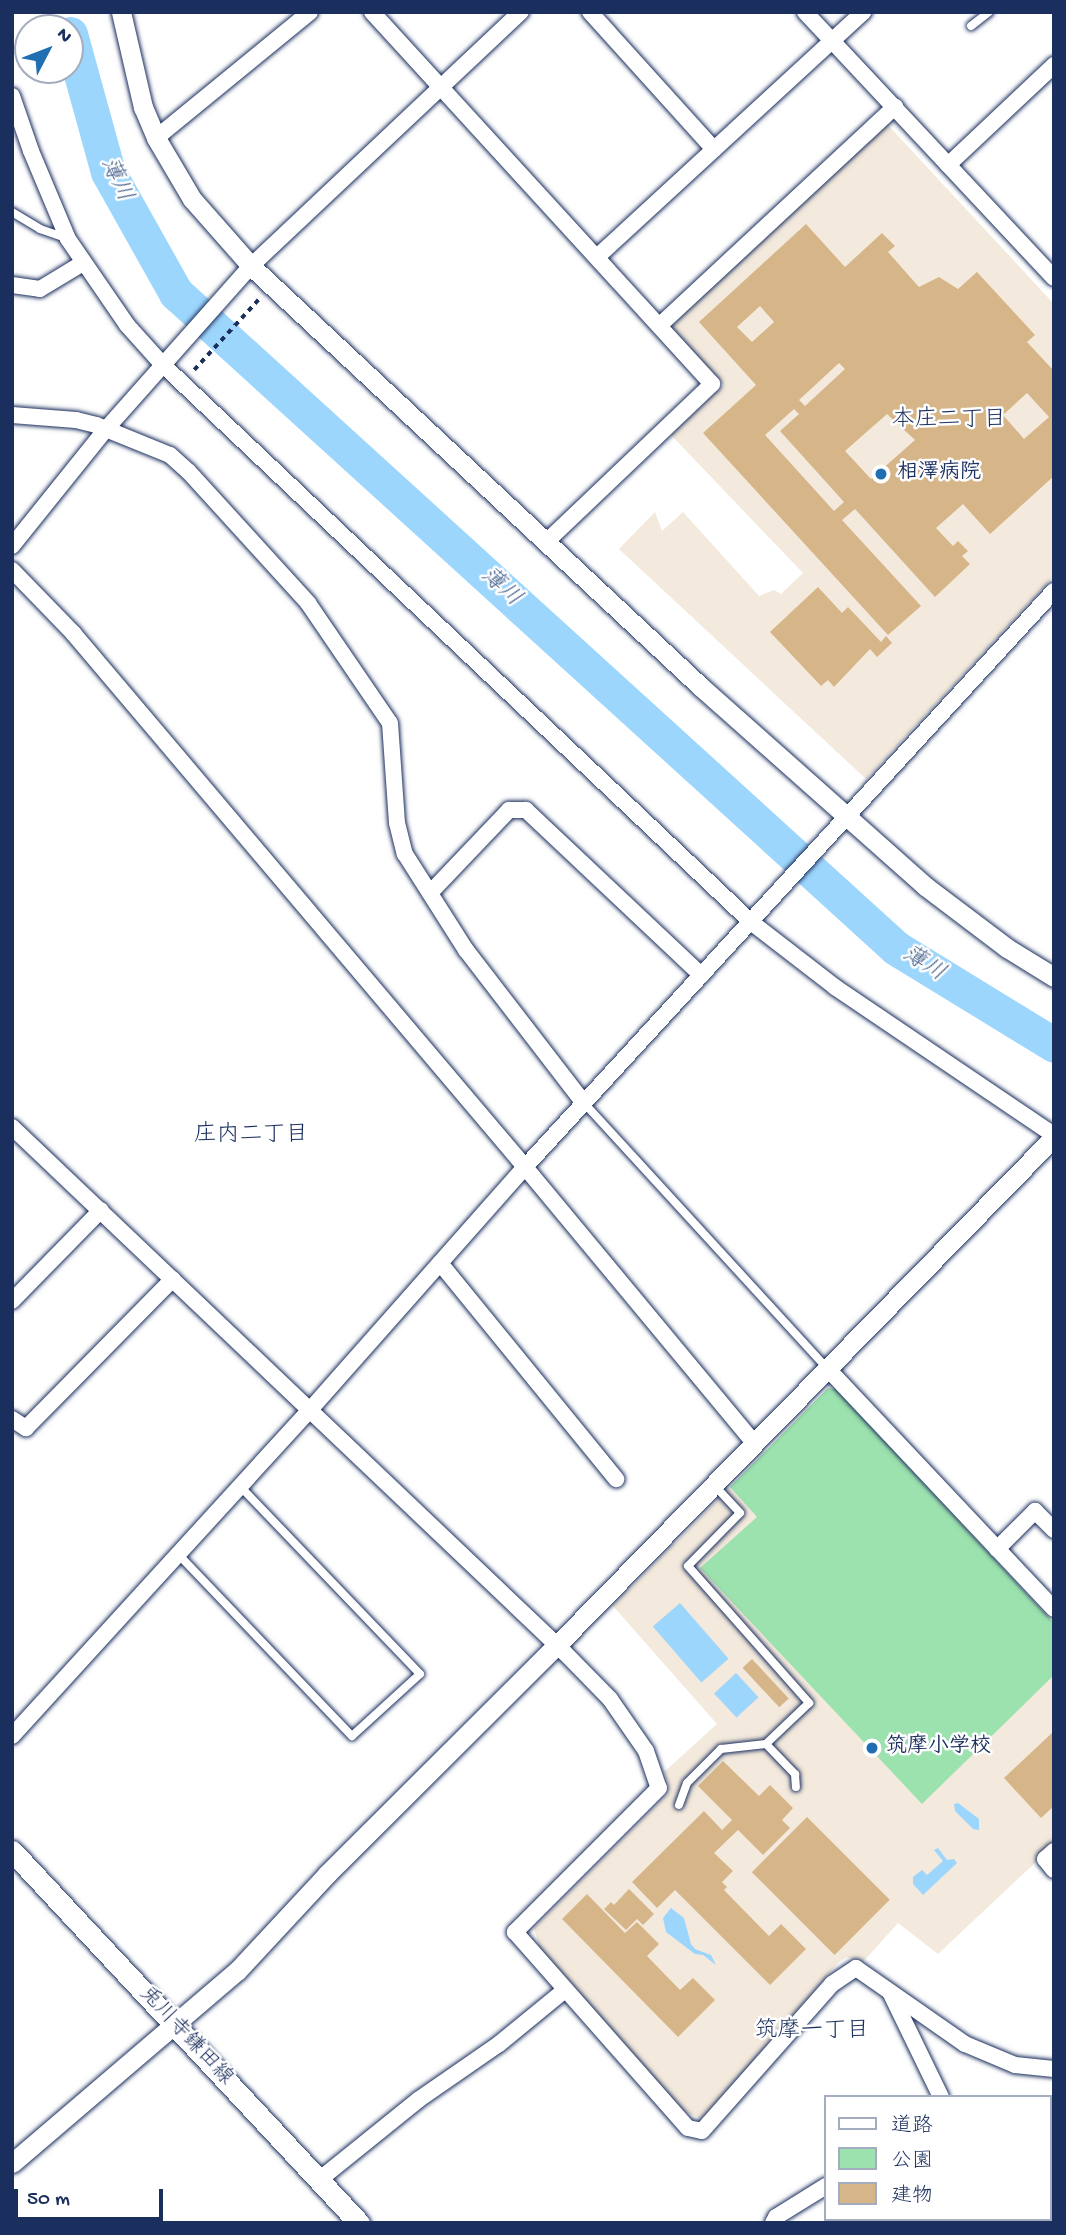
<!DOCTYPE html>
<html>
<head>
<meta charset="utf-8">
<style>
	body { margin:0 }
	#map { position:relative; width:1066px; height:2235px; overflow:hidden; background:#fff; font-family:"Gochi Hand","Klee One",sans-serif }
	div>[style] { position:absolute }
	[style*='--x'] { left:calc(var(--x)*1px); top:calc(var(--y)*1px); width:calc(var(--w)*1px); rotate:calc(var(--a)*1deg) }
	.built>* { inset:0; background:#f3e9dc }
	.green>* { inset:0; background:#9ce2ae }
	.water>* { inset:0; background:#9dd6fd; transform-origin:0 0 }
	.river>* { height:35px; margin:-17.5px; padding:0 17.5px; transform-origin:17.5px; border-radius:17.5px; background:#9dd6fd }
	.building>* { inset:0; background:#d6b689; transform-origin:0 0 }
	.path>* { height:3.5px; margin-top:-1.75px; transform-origin:0; background:repeating-linear-gradient(90deg,#1b2f5e 0 5px,transparent 0 10px) }
	.roads { filter:drop-shadow(0 0 2px #1b2f5e) drop-shadow(0 0 2px #1b2f5e) }
	.service>* { height:8px; margin:-4px; padding:0 4px; transform-origin:4px; border-radius:4px; background:#fff }
	.minor>* { height:16px; margin:-8px; padding:0 8px; transform-origin:8px; border-radius:8px; background:#fff }
	.tertiary>* { height:19px; margin:-9.5px; padding:0 9.5px; transform-origin:9.5px; border-radius:9.5px; background:#fff }
	.secondary>* { height:21px; margin:-10.5px; padding:0 10.5px; transform-origin:10.5px; border-radius:10.5px; background:#fff }
	.dots>* { width:19px; height:19px; translate:-50% -50%; box-sizing:border-box; border:4px solid #fff; border-radius:50% }
	span { translate:-50% -50%; white-space:nowrap; text-align:center; line-height:1.15; -webkit-text-stroke:5px #fff; paint-order:stroke }
	.poi-label { font-size:21px; color:#1b2f5e; font-weight:700 }
	.left { translate:0 -50%; text-align:left }
	.street-label { font-size:21px; color:#1b2f5e }
	.water-label { font-size:23px; color:#3c5986; font-style:italic }
	.neighbourhood-label { font-size:23px; color:#1b2f5e }
	.frame { position:absolute; inset:0; border:14px solid #1b2f5e; pointer-events:none }
	.legend { position:absolute; left:824px; top:2095px; width:228px; height:126px; box-sizing:border-box; background:#fff; border:2px solid #a4acbf; margin:0; padding:9px 12px; list-style:none; font-size:21px; color:#1b2f5e }
	.legend li { display:flex; align-items:center; gap:14px; height:35px }
	.legend b { width:35px; border:2px solid #a4acbf }
	.north { position:absolute; left:14px; top:14px; width:70px; height:70px; box-sizing:border-box; background:#fff; border:2px solid #a4acbf; border-radius:50%; rotate:48deg; font-size:19px; font-weight:700; line-height:28px; text-align:center; color:#1b2f5e }
	.north::after { content:''; display:block; margin:auto; width:24px; height:32px; background:#1f6fb2; clip-path:polygon(50% 0,100% 100%,50% 72%,0 100%) }
	.scale { position:absolute; left:14px; top:2189px; width:149px; height:32px; box-sizing:border-box; border:4px solid #1b2f5e; border-top:0; padding-left:9px; font-size:21px; line-height:24px; white-space:nowrap; color:#1b2f5e; -webkit-text-stroke:5px #fff; paint-order:stroke }
</style>
</head>
<body>
<div id="map">
	<div class="built">
		<i style="clip-path:polygon(887px 124px,1054px 304px,1054px 576px,866px 779px,619px 549px,655px 512px,662px 531px,683px 512px,759px 596px,774px 590px,781px 594px,803px 573px,671px 435px,724px 385px,670px 327px)"></i>
		<i style="clip-path:polygon(828px 1388px,1054px 1623px,1054px 1845px,938px 1954px,898px 1923px,863px 1962px,847px 1957px,839px 1962px,709px 2113px,700px 2118px,683px 2111px,540px 1950px,534px 1928px,667px 1795px,669px 1786px,664px 1772px,717px 1724px,613px 1606px)"></i>
	</div>
	<div class="green">
		<i style="clip-path:polygon(828px 1388px,836px 1389px,1054px 1623px,1054px 1675px,922px 1804px,700px 1568px,757px 1517px,730px 1487px)"></i>
	</div>
	<div class="water">
		<i style="left:680px;top:1603px;width:74px;height:36px;rotate:49deg"></i>
		<i style="left:736px;top:1673px;width:33px;height:30px;rotate:47deg"></i>
		<i style="clip-path:polygon(958px 1803px,979px 1819px,979px 1830px,973px 1829px,955px 1811px,954px 1804px)"></i>
		<i style="clip-path:polygon(938px 1848px,947px 1860px,954px 1859px,957px 1863px,923px 1895px,913px 1884px,913px 1877px,922px 1870px,927px 1875px,943px 1861px,934px 1850px)"></i>
		<i style="clip-path:polygon(671px 1908px,684px 1918px,691px 1944px,695px 1949px,711px 1955px,716px 1965px,703px 1955px,695px 1954px,666px 1932px,663px 1918px)"></i>
	</div>
	<div class="river">
		<i style="--x:70;--y:34;--w:143;--a:74.6"></i>
		<i style="--x:108;--y:172;--w:139;--a:60.7"></i>
		<i style="--x:176;--y:293;--w:973;--a:42.29"></i>
		<i style="--x:896;--y:948;--w:185;--a:31.5"></i>
	</div>
	<div class="building">
		<i style="clip-path:polygon(evenodd,806px 224px,845px 267px,882px 233px,895px 246px,888px 252px,919px 287px,939px 277px,958px 289px,977px 272px,1035px 335px,1027px 342px,1054px 371px,1054px 476px,990px 534px,963px 504px,936px 528px,953px 546px,958px 541px,968px 551px,962px 556px,970px 564px,935px 597px,855px 509px,842px 520px,921px 606px,888px 635px,703px 433px,756px 385px,699px 322px,806px 224px,760px 306px,774px 322px,752px 342px,737px 327px,760px 306px,806px 224px,839px 363px,845px 369px,805px 406px,799px 400px,839px 363px,806px 224px,1027px 393px,1049px 417px,1024px 439px,1003px 415px,1027px 393px,806px 224px,794px 409px,799px 414px,780px 431px,844px 502px,834px 511px,765px 435px,794px 409px,806px 224px,887px 414px,915px 440px,871px 479px,845px 451px,887px 414px)"></i>
		<i style="clip-path:polygon(818px 587px,842px 613px,848px 607px,881px 642px,886px 636px,892px 643px,877px 657px,870px 649px,834px 687px,828px 680px,821px 686px,770px 632px)"></i>
		<i style="left:752px;top:1659px;width:54px;height:13px;rotate:47deg"></i>
		<i style="clip-path:polygon(1054px 1731px,1054px 1806px,1041px 1818px,1004px 1778px)"></i>
		<i style="clip-path:polygon(723px 1761px,759px 1796px,770px 1785px,793px 1808px,782px 1820px,790px 1828px,763px 1855px,738px 1830px,714px 1853px,733px 1871px,722px 1882px,727px 1887px,724px 1890px,769px 1936px,781px 1924px,806px 1949px,770px 1985px,675px 1890px,657px 1908px,632px 1882px,704px 1811px,722px 1830px,732px 1820px,698px 1786px)"></i>
		<i style="left:807px;top:1817px;width:117px;height:78px;rotate:45deg"></i>
		<i style="clip-path:polygon(629px 1889px,654px 1914px,643px 1925px,637px 1919px,626px 1930px,604px 1909px,611px 1902px,614px 1905px)"></i>
		<i style="clip-path:polygon(587px 1894px,625px 1933px,637px 1922px,659px 1944px,647px 1956px,680px 1990px,693px 1978px,715px 2000px,678px 2037px,562px 1919px)"></i>
	</div>
	<div class="path">
		<i style="--x:194;--y:370;--w:98;--a:-47.5"></i>
	</div>
	<div class="roads">
		<div class="service">
			<i style="--x:971;--y:26;--w:23;--a:-38"></i>
			<i style="--x:12;--y:212;--w:33;--a:31"></i>
			<i style="--x:40;--y:229;--w:28;--a:19"></i>
			<i style="--x:584;--y:1103;--w:360;--a:47.5"></i>
			<i style="--x:714;--y:1485;--w:38;--a:47"></i>
			<i style="--x:740;--y:1513;--w:74;--a:134.5"></i>
			<i style="--x:688;--y:1566;--w:183;--a:48.5"></i>
			<i style="--x:809;--y:1703;--w:59;--a:136.4"></i>
			<i style="--x:178;--y:1554;--w:252;--a:46.3"></i>
			<i style="--x:352;--y:1736;--w:92;--a:-42.4"></i>
			<i style="--x:420;--y:1674;--w:260;--a:-133.8"></i>
			<i style="--x:679;--y:1805;--w:23;--a:-70"></i>
			<i style="--x:687;--y:1783;--w:48;--a:-45"></i>
			<i style="--x:721;--y:1749;--w:45;--a:-6.3"></i>
			<i style="--x:766;--y:1744;--w:42;--a:46"></i>
			<i style="--x:795;--y:1774;--w:13;--a:86"></i>
			<i style="--x:1050;--y:2202;--w:5;--a:37"></i>
		</div>
		<div class="minor">
			<i style="--x:372;--y:12;--w:504;--a:47.57"></i>
			<i style="--x:712;--y:384;--w:229;--a:136.4"></i>
			<i style="--x:590;--y:12;--w:185;--a:47.9"></i>
			<i style="--x:805;--y:12;--w:364;--a:46.9"></i>
			<i style="--x:12;--y:96;--w:58;--a:70.9"></i>
			<i style="--x:31;--y:151;--w:95;--a:67.2"></i>
			<i style="--x:68;--y:239;--w:104;--a:55.5"></i>
			<i style="--x:127;--y:325;--w:52;--a:48.1"></i>
			<i style="--x:162;--y:364;--w:811;--a:43.45"></i>
			<i style="--x:751;--y:922;--w:106;--a:37.7"></i>
			<i style="--x:835;--y:987;--w:264;--a:34.1"></i>
			<i style="--x:156;--y:138;--w:199;--a:-39.3"></i>
			<i style="--x:948;--y:165;--w:146;--a:-43.3"></i>
			<i style="--x:597;--y:257;--w:362;--a:-42.6"></i>
			<i style="--x:12;--y:285;--w:28;--a:8"></i>
			<i style="--x:40;--y:289;--w:50;--a:-31.2"></i>
			<i style="--x:660;--y:325;--w:321;--a:-42.9"></i>
			<i style="--x:12;--y:415;--w:64;--a:4.5"></i>
			<i style="--x:76;--y:420;--w:21;--a:14"></i>
			<i style="--x:96;--y:425;--w:80;--a:22.1"></i>
			<i style="--x:170;--y:455;--w:25;--a:42"></i>
			<i style="--x:189;--y:472;--w:177;--a:47.7"></i>
			<i style="--x:308;--y:603;--w:145;--a:55.7"></i>
			<i style="--x:390;--y:723;--w:100;--a:86"></i>
			<i style="--x:397;--y:823;--w:32;--a:76"></i>
			<i style="--x:405;--y:854;--w:114;--a:57.6"></i>
			<i style="--x:466;--y:950;--w:193;--a:52.4"></i>
			<i style="--x:12;--y:546;--w:151;--a:-51.2"></i>
			<i style="--x:107;--y:428;--w:217;--a:-48.4"></i>
			<i style="--x:251;--y:266;--w:371;--a:-43.3"></i>
			<i style="--x:12;--y:570;--w:88;--a:45.9"></i>
			<i style="--x:73;--y:633;--w:700;--a:49.75"></i>
			<i style="--x:525;--y:1167;--w:359;--a:50.3"></i>
			<i style="--x:430;--y:893;--w:115;--a:-46.4"></i>
			<i style="--x:509;--y:810;--w:17;--a:0"></i>
			<i style="--x:526;--y:810;--w:241;--a:43.3"></i>
			<i style="--x:12;--y:1127;--w:762;--a:43.56"></i>
			<i style="--x:564;--y:1652;--w:66;--a:45.6"></i>
			<i style="--x:610;--y:1699;--w:63;--a:55.3"></i>
			<i style="--x:646;--y:1751;--w:39;--a:71"></i>
			<i style="--x:659;--y:1788;--w:204;--a:135"></i>
			<i style="--x:515;--y:1932;--w:261;--a:48.6"></i>
			<i style="--x:688;--y:2128;--w:14;--a:12"></i>
			<i style="--x:702;--y:2131;--w:196;--a:-48.5"></i>
			<i style="--x:832;--y:1984;--w:29;--a:-34"></i>
			<i style="--x:856;--y:1968;--w:133;--a:34.9"></i>
			<i style="--x:965;--y:2044;--w:54;--a:22.8"></i>
			<i style="--x:1015;--y:2065;--w:39;--a:6"></i>
			<i style="--x:440;--y:1263;--w:279;--a:50.8"></i>
			<i style="--x:12;--y:1301;--w:127;--a:-45.6"></i>
			<i style="--x:827;--y:1368;--w:331;--a:46.7"></i>
			<i style="--x:12;--y:1419;--w:17;--a:33"></i>
			<i style="--x:26;--y:1428;--w:209;--a:-45.4"></i>
			<i style="--x:997;--y:1549;--w:54;--a:-45"></i>
			<i style="--x:1035;--y:1511;--w:27;--a:45"></i>
			<i style="--x:12;--y:1736;--w:440;--a:-47.6"></i>
			<i style="--x:309;--y:1411;--w:326;--a:-48.5"></i>
			<i style="--x:525;--y:1167;--w:782;--a:-47.44"></i>
			<i style="--x:1054;--y:1851;--w:12;--a:138"></i>
			<i style="--x:1045;--y:1859;--w:14;--a:51"></i>
			<i style="--x:890;--y:1992;--w:117;--a:64.1"></i>
			<i style="--x:319;--y:2180;--w:127;--a:-38.9"></i>
			<i style="--x:418;--y:2100;--w:98;--a:-34.7"></i>
			<i style="--x:499;--y:2044;--w:85;--a:-39.3"></i>
			<i style="--x:773;--y:2223;--w:7;--a:-63"></i>
			<i style="--x:776;--y:2217;--w:59;--a:-31.8"></i>
		</div>
		<div class="tertiary">
			<i style="--x:121;--y:12;--w:98;--a:77"></i>
			<i style="--x:143;--y:107;--w:34;--a:67"></i>
			<i style="--x:156;--y:138;--w:71;--a:59.5"></i>
			<i style="--x:192;--y:199;--w:89;--a:48.6"></i>
			<i style="--x:251;--y:266;--w:616;--a:43.09"></i>
			<i style="--x:701;--y:687;--w:300;--a:41.6"></i>
			<i style="--x:925;--y:886;--w:103;--a:37.1"></i>
			<i style="--x:1007;--y:948;--w:55;--a:31.7"></i>
			<i style="--x:12;--y:2163;--w:296;--a:-40.5"></i>
			<i style="--x:237;--y:1971;--w:132;--a:-47.1"></i>
			<i style="--x:327;--y:1874;--w:323;--a:-44.9"></i>
			<i style="--x:556;--y:1646;--w:712;--a:-45.63"></i>
		</div>
		<div class="secondary">
			<i style="--x:12;--y:1851;--w:509;--a:46.99"></i>
		</div>
	</div>
	<div class="dots">
		<i style="left:881px;top:474px;background:#1f6fb2"></i>
		<i style="left:872px;top:1748px;background:#1f6fb2"></i>
	</div>
	<div class="poi-label">
		<span class="left" style="left:897px;top:474px">相澤病院</span>
		<span class="left" style="left:886px;top:1748px">筑摩小学校</span>
	</div>
	<div class="street-label">
		<span style="left:185px;top:2037px;rotate:47deg">兎川寺鎌田線</span>
	</div>
	<div class="water-label">
		<span style="left:115px;top:180px;rotate:65deg">薄川</span>
		<span style="left:500px;top:588px;rotate:42deg">薄川</span>
		<span style="left:923px;top:965px;rotate:32deg">薄川</span>
	</div>
	<div class="neighbourhood-label">
		<span style="left:949px;top:421px">本庄二丁目</span>
		<span style="left:251px;top:1136px">庄内二丁目</span>
		<span style="left:812px;top:2032px">筑摩一丁目</span>
	</div>
	<div class="frame"></div>
	<ul class="legend">
	<li><b style="height:9px;background:#fff"></b>道路</li>
	<li><b style="height:19px;background:#9ce2ae"></b>公園</li>
	<li><b style="height:19px;background:#d6b689"></b>建物</li>
	</ul>
	<div class="north">N</div>
	<div class="scale">50 m</div>
</div>
</body>
</html>
